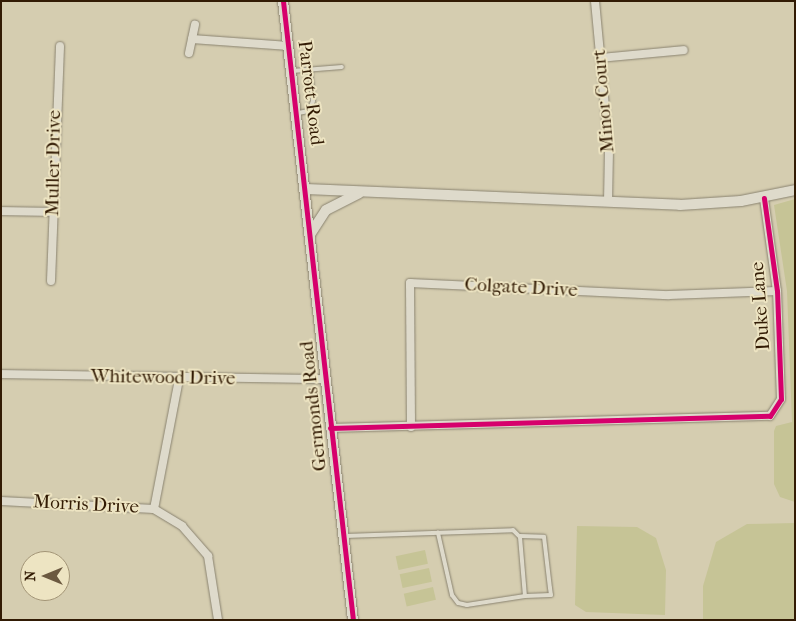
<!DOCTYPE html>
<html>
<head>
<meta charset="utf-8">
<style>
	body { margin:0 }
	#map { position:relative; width:796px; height:621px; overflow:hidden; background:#d5cdb0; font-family:"IM FELL French Canon",serif }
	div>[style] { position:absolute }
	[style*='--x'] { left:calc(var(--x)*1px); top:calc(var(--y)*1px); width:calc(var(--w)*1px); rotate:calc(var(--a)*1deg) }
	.green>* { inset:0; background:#c6c496; transform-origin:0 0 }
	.roads { filter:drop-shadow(0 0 1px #8a8370) drop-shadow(0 0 1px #8a8370) }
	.service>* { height:4px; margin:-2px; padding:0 2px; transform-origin:2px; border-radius:2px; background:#dedacb }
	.minor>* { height:8px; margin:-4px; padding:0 4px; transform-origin:4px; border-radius:4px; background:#dedacb }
	.tertiary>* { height:10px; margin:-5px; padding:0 5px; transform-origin:5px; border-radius:5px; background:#dedacb }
	.cycleway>* { height:5px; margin:-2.5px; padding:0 2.5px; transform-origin:2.5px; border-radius:2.5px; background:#d6006c }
	span { translate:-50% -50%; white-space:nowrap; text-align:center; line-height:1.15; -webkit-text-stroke:4px #ede4c2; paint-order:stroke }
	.street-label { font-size:19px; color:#321b04 }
	.frame { position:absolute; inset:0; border:2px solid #321b04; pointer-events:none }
	.north { position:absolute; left:20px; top:551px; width:50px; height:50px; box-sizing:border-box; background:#ede4c2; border:1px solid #a29476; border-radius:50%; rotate:270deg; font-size:14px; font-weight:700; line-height:20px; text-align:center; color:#321b04 }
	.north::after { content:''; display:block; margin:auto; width:18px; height:22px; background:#6b5940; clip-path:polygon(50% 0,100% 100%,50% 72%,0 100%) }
</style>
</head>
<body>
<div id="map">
	<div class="green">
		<i style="clip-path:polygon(795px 199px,795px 502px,780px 497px,774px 484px,774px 431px,776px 426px,792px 422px,787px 291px,774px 205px)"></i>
		<i style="clip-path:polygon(795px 523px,795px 620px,703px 620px,703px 586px,716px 542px,747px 524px)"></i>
		<i style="clip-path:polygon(577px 526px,637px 527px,656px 538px,666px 570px,665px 615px,586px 612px,575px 605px)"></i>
		<i style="left:425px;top:550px;width:14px;height:30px;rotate:78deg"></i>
		<i style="left:429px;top:568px;width:14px;height:30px;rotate:78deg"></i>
		<i style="left:433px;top:587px;width:13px;height:30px;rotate:77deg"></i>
	</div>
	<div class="roads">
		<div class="service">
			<i style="--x:292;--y:71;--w:50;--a:-4.6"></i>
			<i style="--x:298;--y:113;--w:11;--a:-10"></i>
			<i style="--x:309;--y:111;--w:11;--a:-68"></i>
			<i style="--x:313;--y:101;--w:32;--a:-95"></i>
			<i style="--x:345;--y:536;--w:168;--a:-2"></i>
			<i style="--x:513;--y:530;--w:10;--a:45"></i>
			<i style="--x:520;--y:537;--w:59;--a:85.2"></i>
			<i style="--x:525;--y:596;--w:59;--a:171.2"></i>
			<i style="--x:467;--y:605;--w:9;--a:-167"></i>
			<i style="--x:458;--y:603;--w:10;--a:-127"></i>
			<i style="--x:452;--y:595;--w:64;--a:-102.7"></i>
			<i style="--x:520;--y:536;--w:24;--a:2"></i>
			<i style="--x:544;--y:537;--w:51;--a:83.3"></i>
			<i style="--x:550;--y:588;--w:7;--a:82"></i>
			<i style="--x:551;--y:595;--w:26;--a:178"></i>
		</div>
		<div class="minor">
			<i style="--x:595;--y:1;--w:150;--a:84.6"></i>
			<i style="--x:609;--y:150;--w:52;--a:91.1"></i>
			<i style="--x:192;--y:39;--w:97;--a:4.1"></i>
			<i style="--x:189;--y:53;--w:29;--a:-78"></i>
			<i style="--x:600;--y:58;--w:84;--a:-5.4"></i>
			<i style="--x:1;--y:211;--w:52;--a:1.1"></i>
			<i style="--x:51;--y:281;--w:235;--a:-87.8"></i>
			<i style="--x:1;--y:374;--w:325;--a:0.9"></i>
			<i style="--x:411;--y:427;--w:144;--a:-90.4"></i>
			<i style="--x:410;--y:283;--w:259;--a:2.7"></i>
			<i style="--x:669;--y:295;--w:108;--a:-2.1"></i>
			<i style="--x:330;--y:428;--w:440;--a:-1.6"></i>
			<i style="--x:770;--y:416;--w:20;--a:-57"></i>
			<i style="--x:781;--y:399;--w:108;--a:-92.1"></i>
			<i style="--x:777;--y:291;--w:94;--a:-98"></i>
			<i style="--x:1;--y:501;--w:153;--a:3"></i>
			<i style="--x:154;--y:509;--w:33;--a:31"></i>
			<i style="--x:182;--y:526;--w:40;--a:49"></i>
			<i style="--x:208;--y:556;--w:65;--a:81.1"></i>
			<i style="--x:154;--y:509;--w:132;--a:-79.1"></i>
		</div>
		<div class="tertiary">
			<i style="--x:283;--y:1;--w:623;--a:83.55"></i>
			<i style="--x:306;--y:189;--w:374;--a:2.4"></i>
			<i style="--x:680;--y:205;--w:61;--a:-3.8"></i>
			<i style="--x:741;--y:201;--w:55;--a:-11.5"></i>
			<i style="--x:311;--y:233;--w:27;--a:-57"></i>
			<i style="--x:326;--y:210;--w:37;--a:-27"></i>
		</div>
	</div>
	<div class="cycleway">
		<i style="--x:283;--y:1;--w:623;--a:83.55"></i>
		<i style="--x:330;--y:428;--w:440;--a:-1.6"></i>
		<i style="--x:770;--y:416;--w:20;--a:-57"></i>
		<i style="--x:781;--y:399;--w:108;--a:-92.1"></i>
		<i style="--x:777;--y:291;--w:94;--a:-98"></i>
	</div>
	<div class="street-label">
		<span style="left:310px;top:93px;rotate:83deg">Parrott Road</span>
		<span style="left:604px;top:101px;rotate:-95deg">Minor Court</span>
		<span style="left:54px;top:163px;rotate:-89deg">Muller Drive</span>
		<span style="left:521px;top:288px;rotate:3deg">Colgate Drive</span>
		<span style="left:761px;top:306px;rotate:-94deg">Duke Lane</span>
		<span style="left:163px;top:378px;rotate:1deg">Whitewood Drive</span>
		<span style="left:314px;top:406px;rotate:-96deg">Germonds Road</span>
		<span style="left:86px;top:505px;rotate:3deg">Morris Drive</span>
	</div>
	<div class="frame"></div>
	<div class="north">N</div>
</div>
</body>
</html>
